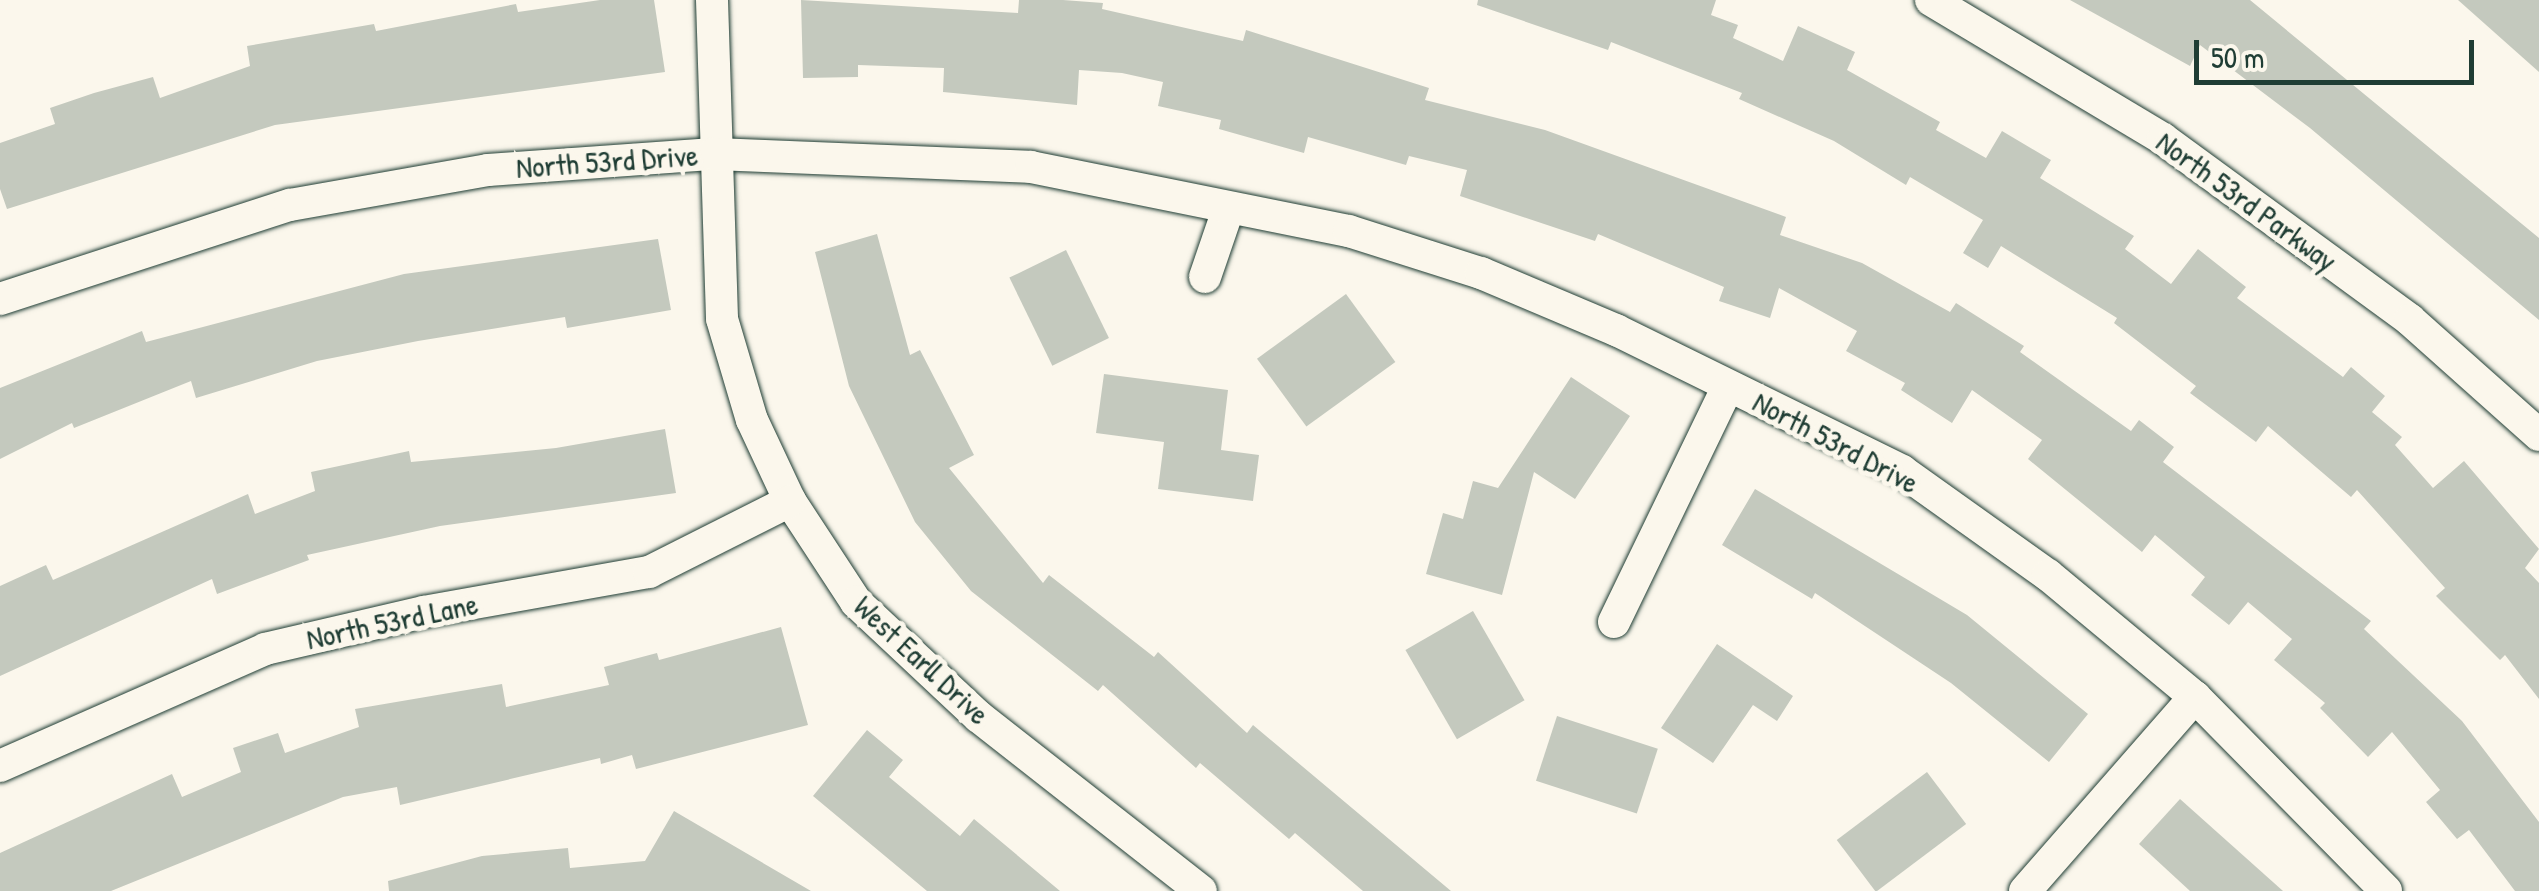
<!DOCTYPE html>
<html>
<head>
<meta charset="utf-8">
<style>
	body { margin:0 }
	#map { position:relative; width:2539px; height:891px; overflow:hidden; background:#fbf7ec; font-family:"Patrick Hand",sans-serif }
	div>[style] { position:absolute }
	[style*='--x'] { left:calc(var(--x)*1px); top:calc(var(--y)*1px); width:calc(var(--w)*1px); rotate:calc(var(--a)*1deg) }
	.building>* { inset:0; background:#c4c9be; transform-origin:0 0 }
	.roads { filter:drop-shadow(0 0 2px #1f3d34) drop-shadow(0 0 2px #1f3d34) }
	.street>* { height:32px; margin:-16px; padding:0 16px; transform-origin:16px; border-radius:16px; background:#fbf7ec }
	span { translate:-50% -50%; white-space:nowrap; text-align:center; line-height:1.15; -webkit-text-stroke:10px #fbf7ec; paint-order:stroke }
	.street-label { font-size:30px; color:#1f3d34 }
	.scale { position:absolute; left:2194px; top:40px; width:280px; height:45px; box-sizing:border-box; border:5px solid #1f3d34; border-top:0; padding-left:12px; font-size:30px; line-height:35px; white-space:nowrap; color:#1f3d34; -webkit-text-stroke:8px #fbf7ec; paint-order:stroke }
</style>
</head>
<body>
<div id="map">
	<div class="building">
		<i style="clip-path:polygon(600px 0,654px 0,665px 72px,275px 125px,7px 209px,0 189px,0 143px,55px 124px,50px 108px,94px 93px,153px 77px,160px 98px,250px 66px,247px 46px,374px 24px,376px 31px,516px 4px,518px 12px)"></i>
		<i style="clip-path:polygon(801px 0,1018px 13px,1019px 0,1063px 0,1103px 3px,1102px 9px,1243px 41px,1246px 30px,1429px 88px,1425px 100px,1545px 130px,1786px 217px,1780px 235px,1862px 263px,1950px 312px,1956px 303px,2024px 346px,2020px 352px,2131px 431px,2139px 420px,2174px 447px,2163px 462px,2371px 621px,2364px 629px,2462px 721px,2539px 822px,2539px 891px,2515px 891px,2469px 830px,2457px 839px,2426px 802px,2440px 790px,2392px 732px,2368px 757px,2320px 708px,2325px 703px,2274px 660px,2292px 639px,2248px 602px,2229px 625px,2191px 595px,2205px 577px,2155px 535px,2142px 552px,2028px 459px,2042px 440px,1972px 390px,1952px 423px,1901px 390px,1905px 383px,1846px 351px,1857px 331px,1779px 288px,1770px 318px,1719px 301px,1724px 287px,1598px 234px,1595px 241px,1460px 196px,1467px 170px,1409px 156px,1406px 165px,1308px 137px,1304px 153px,1219px 129px,1221px 120px,1158px 106px,1163px 82px,1122px 73px,1079px 70px,1077px 105px,943px 92px,944px 68px,858px 65px,858px 77px,803px 78px)"></i>
		<i style="clip-path:polygon(1478px 0,1716px 0,1711px 15px,1738px 25px,1733px 38px,1783px 61px,1798px 26px,1855px 52px,1847px 70px,1940px 122px,1936px 130px,1986px 158px,2002px 131px,2051px 160px,2040px 178px,2134px 236px,2125px 249px,2171px 284px,2198px 249px,2246px 287px,2237px 298px,2343px 377px,2351px 367px,2385px 396px,2372px 412px,2402px 437px,2395px 445px,2433px 488px,2464px 461px,2539px 549px,2525px 568px,2539px 583px,2539px 699px,2505px 655px,2500px 660px,2436px 596px,2445px 588px,2357px 490px,2351px 497px,2268px 426px,2256px 442px,2190px 393px,2196px 386px,2114px 323px,2117px 318px,2001px 246px,1988px 268px,1963px 253px,1983px 220px,1910px 177px,1906px 185px,1834px 141px,1739px 99px,1742px 93px,1611px 42px,1608px 50px,1477px 5px)"></i>
		<i style="clip-path:polygon(2070px 0,2250px 0,2539px 238px,2539px 320px,2310px 128px,2200px 45px,2190px 66px)"></i>
		<i style="clip-path:polygon(2458px 0,2539px 0,2539px 72px)"></i>
		<i style="clip-path:polygon(877px 234px,910px 355px,920px 350px,974px 455px,949px 468px,1043px 583px,1049px 575px,1154px 657px,1158px 652px,1247px 733px,1253px 725px,1451px 891px,1363px 891px,1295px 833px,1289px 839px,1200px 763px,1196px 768px,1103px 685px,1098px 691px,971px 591px,915px 522px,849px 386px,815px 252px)"></i>
		<i style="clip-path:polygon(658px 239px,671px 310px,567px 328px,565px 317px,418px 341px,317px 361px,196px 398px,191px 381px,74px 428px,72px 423px,0 459px,0 388px,142px 331px,146px 342px,404px 274px)"></i>
		<i style="left:1066px;top:250px;width:98px;height:63px;rotate:64deg"></i>
		<i style="left:1346px;top:294px;width:84px;height:110px;rotate:54deg"></i>
		<i style="clip-path:polygon(1104px 374px,1228px 390px,1221px 450px,1259px 455px,1253px 501px,1158px 489px,1164px 442px,1096px 433px)"></i>
		<i style="clip-path:polygon(1571px 377px,1630px 416px,1575px 499px,1534px 472px,1502px 595px,1426px 574px,1443px 513px,1463px 519px,1473px 481px,1498px 488px)"></i>
		<i style="clip-path:polygon(665px 429px,676px 493px,440px 526px,307px 555px,309px 560px,217px 594px,212px 579px,0 676px,0 586px,46px 565px,53px 580px,248px 494px,255px 514px,315px 491px,311px 472px,409px 451px,411px 462px,556px 448px)"></i>
		<i style="clip-path:polygon(1755px 489px,1967px 615px,2088px 714px,2049px 762px,1951px 683px,1815px 593px,1812px 599px,1722px 545px)"></i>
		<i style="left:1473px;top:611px;width:103px;height:78px;rotate:60deg"></i>
		<i style="clip-path:polygon(781px 627px,808px 725px,636px 769px,632px 755px,601px 764px,600px 758px,400px 805px,397px 787px,343px 797px,111px 891px,0 891px,0 853px,172px 774px,182px 797px,241px 772px,233px 748px,278px 733px,285px 753px,359px 727px,355px 709px,502px 684px,506px 707px,609px 685px,604px 667px,657px 653px,659px 660px)"></i>
		<i style="clip-path:polygon(1717px 644px,1793px 696px,1777px 721px,1753px 705px,1713px 763px,1661px 728px)"></i>
		<i style="left:1557px;top:716px;width:106px;height:68px;rotate:18deg"></i>
		<i style="clip-path:polygon(867px 730px,903px 760px,889px 777px,960px 836px,974px 819px,1060px 891px,927px 891px,813px 796px)"></i>
		<i style="left:1927px;top:772px;width:65px;height:113px;rotate:53deg"></i>
		<i style="clip-path:polygon(2180px 799px,2283px 891px,2190px 891px,2139px 844px)"></i>
		<i style="clip-path:polygon(674px 811px,811px 891px,389px 891px,388px 881px,482px 856px,568px 848px,570px 868px,645px 861px)"></i>
	</div>
	<div class="roads">
		<div class="street">
			<i style="--x:712;--y:0;--w:319;--a:88.2"></i>
			<i style="--x:722;--y:319;--w:105;--a:73.5"></i>
			<i style="--x:752;--y:420;--w:89;--a:64.9"></i>
			<i style="--x:790;--y:501;--w:121;--a:56.8"></i>
			<i style="--x:856;--y:602;--w:168;--a:43.1"></i>
			<i style="--x:979;--y:717;--w:282;--a:38.1"></i>
			<i style="--x:1931;--y:0;--w:270;--a:30.9"></i>
			<i style="--x:2163;--y:139;--w:306;--a:36.2"></i>
			<i style="--x:2410;--y:320;--w:173;--a:41.7"></i>
			<i style="--x:1205;--y:277;--w:71;--a:-71.1"></i>
			<i style="--x:0;--y:299;--w:305;--a:-18"></i>
			<i style="--x:290;--y:205;--w:201;--a:-10"></i>
			<i style="--x:488;--y:170;--w:226;--a:-4.1"></i>
			<i style="--x:713;--y:154;--w:318;--a:2.3"></i>
			<i style="--x:1031;--y:167;--w:324;--a:11.4"></i>
			<i style="--x:1349;--y:231;--w:139;--a:17.7"></i>
			<i style="--x:1481;--y:273;--w:147;--a:22.9"></i>
			<i style="--x:1616;--y:330;--w:319;--a:26.2"></i>
			<i style="--x:1902;--y:471;--w:179;--a:35.5"></i>
			<i style="--x:2048;--y:575;--w:191;--a:39.7"></i>
			<i style="--x:2195;--y:697;--w:272;--a:45.4"></i>
			<i style="--x:1614;--y:622;--w:262;--a:-64.2"></i>
			<i style="--x:0;--y:766;--w:290;--a:-23.8"></i>
			<i style="--x:265;--y:649;--w:163;--a:-13.1"></i>
			<i style="--x:424;--y:612;--w:229;--a:-10.1"></i>
			<i style="--x:649;--y:572;--w:158;--a:-26.7"></i>
			<i style="--x:2025;--y:891;--w:258;--a:-48.8"></i>
		</div>
	</div>
	<div class="street-label">
		<span style="left:607px;top:161px;rotate:-4deg">North 53rd Drive</span>
		<span style="left:2247px;top:201px;rotate:36deg">North 53rd Parkway</span>
		<span style="left:1836px;top:442px;rotate:28deg">North 53rd Drive</span>
		<span style="left:392px;top:621px;rotate:-12deg">North 53rd Lane</span>
		<span style="left:922px;top:660px;rotate:43deg">West Earll Drive</span>
	</div>
	<div class="scale">50 m</div>
</div>
</body>
</html>
